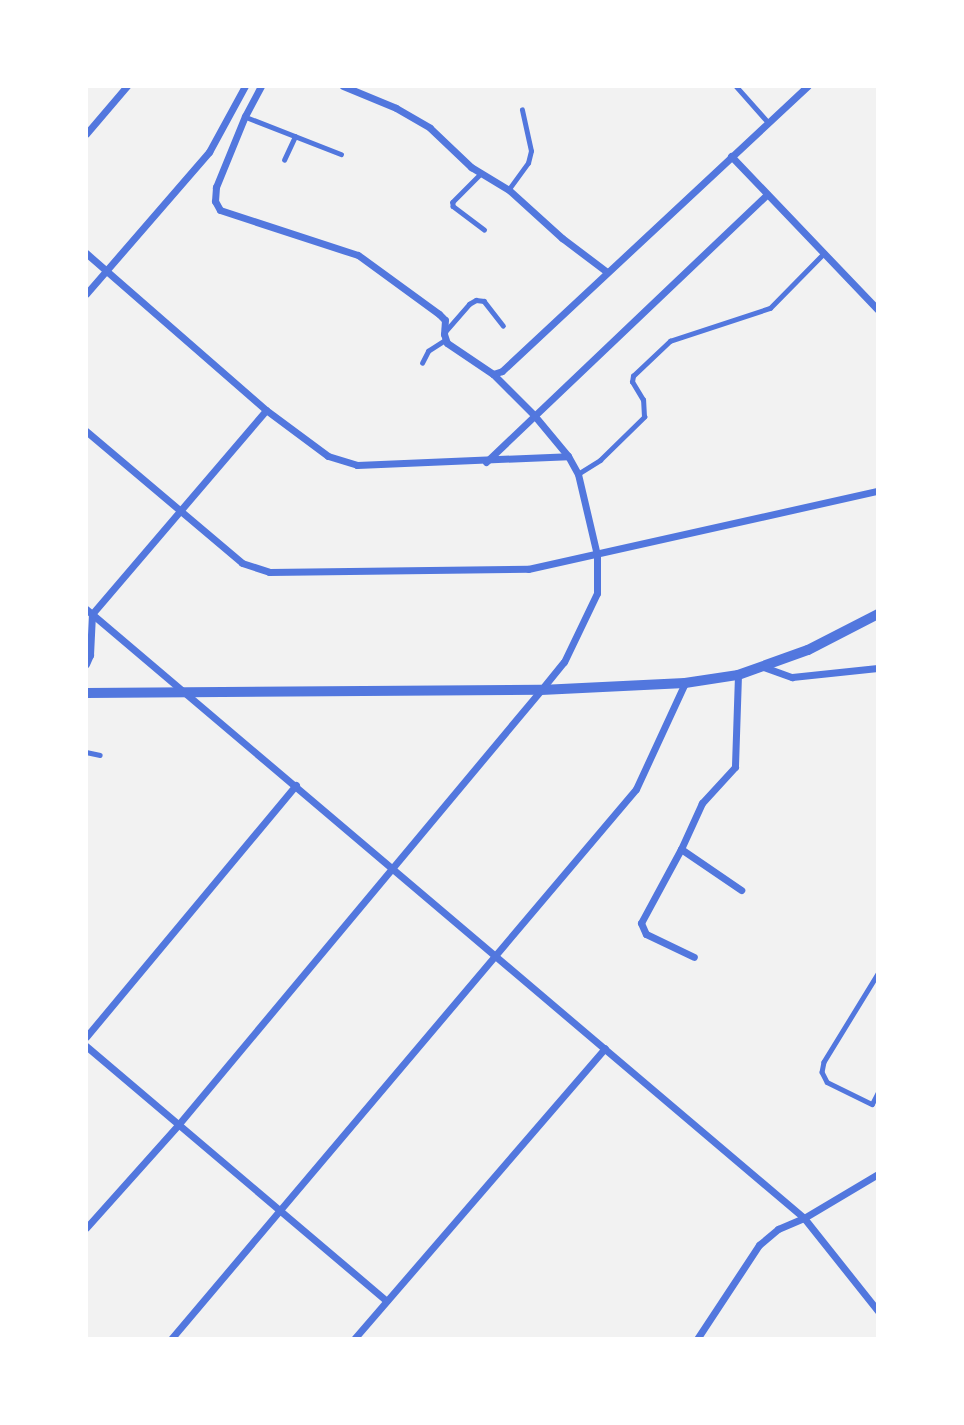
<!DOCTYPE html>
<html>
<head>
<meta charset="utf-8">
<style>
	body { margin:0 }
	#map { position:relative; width:964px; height:1425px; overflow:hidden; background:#f2f2f2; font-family:"Archivo Narrow",sans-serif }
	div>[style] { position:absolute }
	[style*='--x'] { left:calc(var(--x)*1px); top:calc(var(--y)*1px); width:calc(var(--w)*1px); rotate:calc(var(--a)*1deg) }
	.service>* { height:4.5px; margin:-2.25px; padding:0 2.25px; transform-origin:2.25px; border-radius:2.25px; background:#5277de }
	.minor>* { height:7px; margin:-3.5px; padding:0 3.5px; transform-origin:3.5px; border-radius:3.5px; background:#5277de }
	.tertiary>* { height:10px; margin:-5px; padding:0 5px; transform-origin:5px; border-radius:5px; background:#5277de }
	span { translate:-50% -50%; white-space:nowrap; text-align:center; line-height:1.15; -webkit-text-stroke:5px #fff; paint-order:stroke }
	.frame { position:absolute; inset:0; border:88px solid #fff; pointer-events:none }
</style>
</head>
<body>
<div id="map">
	<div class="service">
		<i style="--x:736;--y:86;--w:48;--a:48.4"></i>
		<i style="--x:246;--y:117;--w:102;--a:21.3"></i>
		<i style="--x:284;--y:160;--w:26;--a:-65"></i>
		<i style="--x:481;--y:174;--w:40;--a:135"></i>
		<i style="--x:453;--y:202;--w:4;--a:90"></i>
		<i style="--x:453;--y:206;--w:39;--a:37"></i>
		<i style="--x:509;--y:189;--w:32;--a:-54"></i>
		<i style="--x:528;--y:163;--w:12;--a:-76"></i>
		<i style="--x:531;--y:151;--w:42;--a:-102.4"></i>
		<i style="--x:444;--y:333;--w:38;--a:-49"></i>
		<i style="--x:469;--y:304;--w:8;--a:-30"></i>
		<i style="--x:476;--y:300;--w:8;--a:7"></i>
		<i style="--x:484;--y:301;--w:31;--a:52"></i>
		<i style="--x:422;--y:363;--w:13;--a:-63"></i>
		<i style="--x:428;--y:351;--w:20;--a:-33"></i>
		<i style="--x:578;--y:474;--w:26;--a:-32"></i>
		<i style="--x:600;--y:460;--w:62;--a:-44.3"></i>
		<i style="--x:644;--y:417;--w:17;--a:-93"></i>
		<i style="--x:643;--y:400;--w:21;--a:-121"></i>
		<i style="--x:632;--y:382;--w:6;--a:-81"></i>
		<i style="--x:633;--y:376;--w:51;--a:-43.4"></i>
		<i style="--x:670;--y:341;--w:105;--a:-18.3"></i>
		<i style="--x:770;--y:308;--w:77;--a:-45.5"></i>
		<i style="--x:86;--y:752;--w:14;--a:12"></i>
		<i style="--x:878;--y:974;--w:103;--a:121.5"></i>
		<i style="--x:824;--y:1062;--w:10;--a:101"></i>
		<i style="--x:822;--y:1072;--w:11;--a:63"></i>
		<i style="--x:827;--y:1082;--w:50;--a:26.1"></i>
		<i style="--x:872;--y:1104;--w:13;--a:-63"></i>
	</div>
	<div class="minor">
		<i style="--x:261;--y:86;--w:34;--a:118"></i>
		<i style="--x:245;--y:116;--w:77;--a:112.2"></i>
		<i style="--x:216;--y:187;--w:14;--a:94"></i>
		<i style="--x:215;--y:201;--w:10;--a:61"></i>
		<i style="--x:220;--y:210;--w:145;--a:18.1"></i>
		<i style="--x:358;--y:255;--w:100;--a:36.1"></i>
		<i style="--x:439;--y:314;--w:8;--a:45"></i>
		<i style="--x:445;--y:320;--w:14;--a:94"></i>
		<i style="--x:444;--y:334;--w:9;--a:72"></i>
		<i style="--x:447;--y:343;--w:55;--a:34"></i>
		<i style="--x:493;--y:374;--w:9;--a:-18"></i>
		<i style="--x:502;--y:371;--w:418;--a:-43"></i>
		<i style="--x:343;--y:86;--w:57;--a:22.5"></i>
		<i style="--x:396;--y:108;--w:39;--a:30"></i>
		<i style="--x:430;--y:128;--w:57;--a:43.6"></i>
		<i style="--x:471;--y:167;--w:44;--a:31.2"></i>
		<i style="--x:509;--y:190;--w:72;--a:42.2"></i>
		<i style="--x:562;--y:238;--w:56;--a:37.1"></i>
		<i style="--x:86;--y:134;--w:63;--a:-49.5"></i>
		<i style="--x:731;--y:156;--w:213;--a:46.3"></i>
		<i style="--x:86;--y:253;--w:239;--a:41.1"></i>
		<i style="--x:266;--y:410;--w:77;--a:36.6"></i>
		<i style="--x:328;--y:456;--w:30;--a:17"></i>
		<i style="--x:357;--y:465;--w:211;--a:-2.4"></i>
		<i style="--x:86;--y:294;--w:188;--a:-49.1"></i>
		<i style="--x:209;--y:152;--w:75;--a:-61.4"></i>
		<i style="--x:86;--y:431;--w:204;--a:40.2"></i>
		<i style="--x:242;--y:563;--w:28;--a:18"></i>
		<i style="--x:269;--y:572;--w:259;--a:-0.7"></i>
		<i style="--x:528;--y:569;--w:359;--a:-12.6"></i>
		<i style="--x:486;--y:462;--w:388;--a:-43.6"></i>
		<i style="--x:86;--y:609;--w:941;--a:40.3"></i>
		<i style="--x:804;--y:1218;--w:119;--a:51.5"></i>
		<i style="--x:86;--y:664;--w:10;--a:-66"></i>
		<i style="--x:90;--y:655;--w:41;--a:-87.2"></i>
		<i style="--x:92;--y:614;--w:268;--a:-49.5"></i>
		<i style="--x:761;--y:666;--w:33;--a:20"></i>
		<i style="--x:792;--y:677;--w:86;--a:-6"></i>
		<i style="--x:738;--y:675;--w:92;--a:91.9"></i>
		<i style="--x:735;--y:767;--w:49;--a:132.5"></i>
		<i style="--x:702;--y:803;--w:51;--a:114.5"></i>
		<i style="--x:681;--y:849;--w:73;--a:34.3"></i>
		<i style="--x:681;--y:849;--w:84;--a:118.4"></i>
		<i style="--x:641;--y:923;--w:12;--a:66"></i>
		<i style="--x:646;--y:934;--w:53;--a:25.6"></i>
		<i style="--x:86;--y:1037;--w:328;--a:-50.2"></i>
		<i style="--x:86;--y:1046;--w:394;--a:40.3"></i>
		<i style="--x:86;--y:1228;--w:138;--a:-48.2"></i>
		<i style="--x:178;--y:1125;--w:567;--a:-50.16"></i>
		<i style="--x:541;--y:690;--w:36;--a:-51"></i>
		<i style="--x:564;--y:662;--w:76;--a:-64.4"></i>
		<i style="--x:597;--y:593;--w:38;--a:-90"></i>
		<i style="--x:597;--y:555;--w:83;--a:-103.2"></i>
		<i style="--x:578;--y:474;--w:21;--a:-119"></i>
		<i style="--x:568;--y:456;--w:53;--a:-129.7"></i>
		<i style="--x:534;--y:415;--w:58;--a:-135"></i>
		<i style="--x:171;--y:1339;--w:720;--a:-49.79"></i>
		<i style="--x:636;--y:789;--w:117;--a:-65.2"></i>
		<i style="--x:354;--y:1339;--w:384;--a:-49.2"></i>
		<i style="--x:697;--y:1339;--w:113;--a:-56.6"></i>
		<i style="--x:759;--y:1245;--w:25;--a:-40"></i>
		<i style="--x:778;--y:1229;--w:28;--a:-23"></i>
		<i style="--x:804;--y:1218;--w:86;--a:-30.7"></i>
	</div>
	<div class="tertiary">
		<i style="--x:86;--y:693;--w:455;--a:-0.4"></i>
		<i style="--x:541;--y:690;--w:144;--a:-2.8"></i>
		<i style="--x:685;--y:683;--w:54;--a:-8.6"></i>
		<i style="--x:738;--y:675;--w:74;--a:-19.7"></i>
		<i style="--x:808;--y:650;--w:79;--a:-27.2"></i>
	</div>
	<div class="frame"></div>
</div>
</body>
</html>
